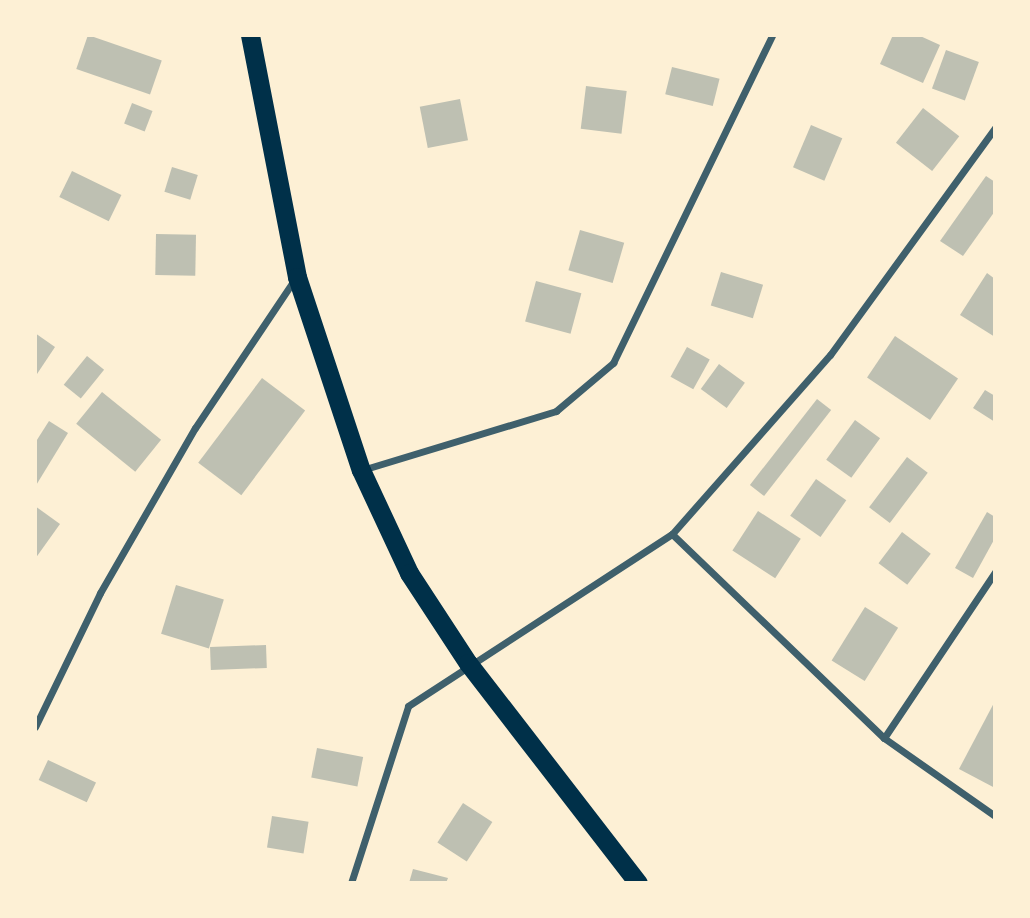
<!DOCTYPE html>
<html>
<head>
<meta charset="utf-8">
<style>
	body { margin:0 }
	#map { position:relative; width:1030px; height:918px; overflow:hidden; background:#fdf0d5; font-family:"Source Serif 4",serif }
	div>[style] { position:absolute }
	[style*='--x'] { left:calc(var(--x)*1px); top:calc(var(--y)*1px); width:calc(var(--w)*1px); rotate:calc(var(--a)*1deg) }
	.building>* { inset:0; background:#bec0b2; transform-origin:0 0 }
	.minor>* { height:7px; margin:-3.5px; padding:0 3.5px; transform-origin:3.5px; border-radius:3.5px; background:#3f606c }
	.trunk>* { height:19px; margin:-9.5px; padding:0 9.5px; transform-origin:9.5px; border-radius:9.5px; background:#003049 }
	span { translate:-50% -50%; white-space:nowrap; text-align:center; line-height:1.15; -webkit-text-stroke:6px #fdf0d5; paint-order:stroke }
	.frame { position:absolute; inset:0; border:37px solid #fdf0d5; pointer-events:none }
</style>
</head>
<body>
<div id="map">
	<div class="building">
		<i style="left:88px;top:35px;width:78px;height:36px;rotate:19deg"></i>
		<i style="clip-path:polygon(893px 35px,918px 35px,940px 45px,923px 83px,880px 64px)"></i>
		<i style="left:946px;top:50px;width:35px;height:41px;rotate:20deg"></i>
		<i style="left:672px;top:67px;width:49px;height:28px;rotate:14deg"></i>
		<i style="left:586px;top:86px;width:41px;height:43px;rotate:7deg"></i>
		<i style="left:460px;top:99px;width:42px;height:41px;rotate:79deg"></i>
		<i style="left:132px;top:103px;width:22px;height:22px;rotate:21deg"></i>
		<i style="left:923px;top:108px;width:46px;height:44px;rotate:38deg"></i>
		<i style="left:811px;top:125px;width:34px;height:46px;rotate:23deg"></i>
		<i style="left:172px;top:167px;width:27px;height:26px;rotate:17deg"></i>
		<i style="left:72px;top:171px;width:55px;height:29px;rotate:26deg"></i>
		<i style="clip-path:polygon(986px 176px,995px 182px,995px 211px,963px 256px,940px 241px)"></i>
		<i style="left:580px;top:230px;width:46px;height:42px;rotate:16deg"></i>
		<i style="left:156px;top:234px;width:40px;height:41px;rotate:1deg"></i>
		<i style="left:721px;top:272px;width:44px;height:35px;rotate:17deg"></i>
		<i style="clip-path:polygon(987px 273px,995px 279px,995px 337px,960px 315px)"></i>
		<i style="left:536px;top:281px;width:47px;height:42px;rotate:15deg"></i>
		<i style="clip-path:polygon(35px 333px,55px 347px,35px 377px)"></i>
		<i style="left:895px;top:336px;width:76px;height:50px;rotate:34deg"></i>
		<i style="left:687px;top:347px;width:26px;height:34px;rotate:29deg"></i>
		<i style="left:87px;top:356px;width:22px;height:37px;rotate:39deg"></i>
		<i style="left:719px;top:364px;width:32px;height:31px;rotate:36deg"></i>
		<i style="left:262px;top:378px;width:54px;height:106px;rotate:37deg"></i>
		<i style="clip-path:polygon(985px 390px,995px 396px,995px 422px,973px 408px)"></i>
		<i style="left:102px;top:392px;width:76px;height:41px;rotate:39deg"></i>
		<i style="left:817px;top:399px;width:18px;height:109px;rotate:38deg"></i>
		<i style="left:855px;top:420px;width:31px;height:49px;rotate:36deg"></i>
		<i style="clip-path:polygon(49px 421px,68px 433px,35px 487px,35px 443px)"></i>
		<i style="left:907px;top:457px;width:26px;height:63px;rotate:37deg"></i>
		<i style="left:816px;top:479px;width:37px;height:45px;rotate:35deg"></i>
		<i style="clip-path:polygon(35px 506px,60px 524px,35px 559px)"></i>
		<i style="left:758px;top:511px;width:51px;height:47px;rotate:33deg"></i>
		<i style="clip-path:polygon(987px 512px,995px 517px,995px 538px,973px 578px,955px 568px)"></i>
		<i style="left:902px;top:532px;width:36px;height:39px;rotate:37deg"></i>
		<i style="left:176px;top:585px;width:50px;height:51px;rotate:17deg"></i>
		<i style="left:865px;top:607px;width:39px;height:63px;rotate:32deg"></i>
		<i style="left:266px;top:645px;width:23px;height:56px;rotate:88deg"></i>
		<i style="clip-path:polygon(995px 701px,995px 788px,959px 769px)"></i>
		<i style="left:317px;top:748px;width:47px;height:30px;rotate:11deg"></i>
		<i style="left:48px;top:760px;width:53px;height:22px;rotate:25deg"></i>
		<i style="left:463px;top:803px;width:35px;height:47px;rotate:33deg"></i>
		<i style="left:272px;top:816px;width:37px;height:32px;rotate:9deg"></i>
		<i style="clip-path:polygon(413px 869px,448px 878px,446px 883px,409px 883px)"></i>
	</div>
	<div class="minor">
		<i style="--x:362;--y:470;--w:203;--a:-16.9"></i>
		<i style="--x:556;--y:411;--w:75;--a:-40.1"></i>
		<i style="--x:613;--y:363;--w:365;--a:-64.1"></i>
		<i style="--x:672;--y:534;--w:294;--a:43.9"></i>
		<i style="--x:884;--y:738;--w:136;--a:35.1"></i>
		<i style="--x:35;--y:727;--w:149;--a:-64.1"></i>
		<i style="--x:100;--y:593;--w:190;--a:-60.1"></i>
		<i style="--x:195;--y:428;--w:178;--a:-56.2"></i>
		<i style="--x:884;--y:738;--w:200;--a:-56.2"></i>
		<i style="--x:351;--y:883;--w:186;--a:-72.1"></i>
		<i style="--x:408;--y:706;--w:315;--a:-33.1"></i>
		<i style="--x:672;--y:534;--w:239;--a:-48.6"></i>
		<i style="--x:830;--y:355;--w:281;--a:-54"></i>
	</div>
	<div class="trunk">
		<i style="--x:250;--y:35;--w:247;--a:79"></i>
		<i style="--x:297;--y:277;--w:203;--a:71.7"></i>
		<i style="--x:361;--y:470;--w:114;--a:65"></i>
		<i style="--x:409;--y:573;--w:108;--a:56.8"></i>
		<i style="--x:468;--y:663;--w:278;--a:52.3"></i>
	</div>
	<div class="frame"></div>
</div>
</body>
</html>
